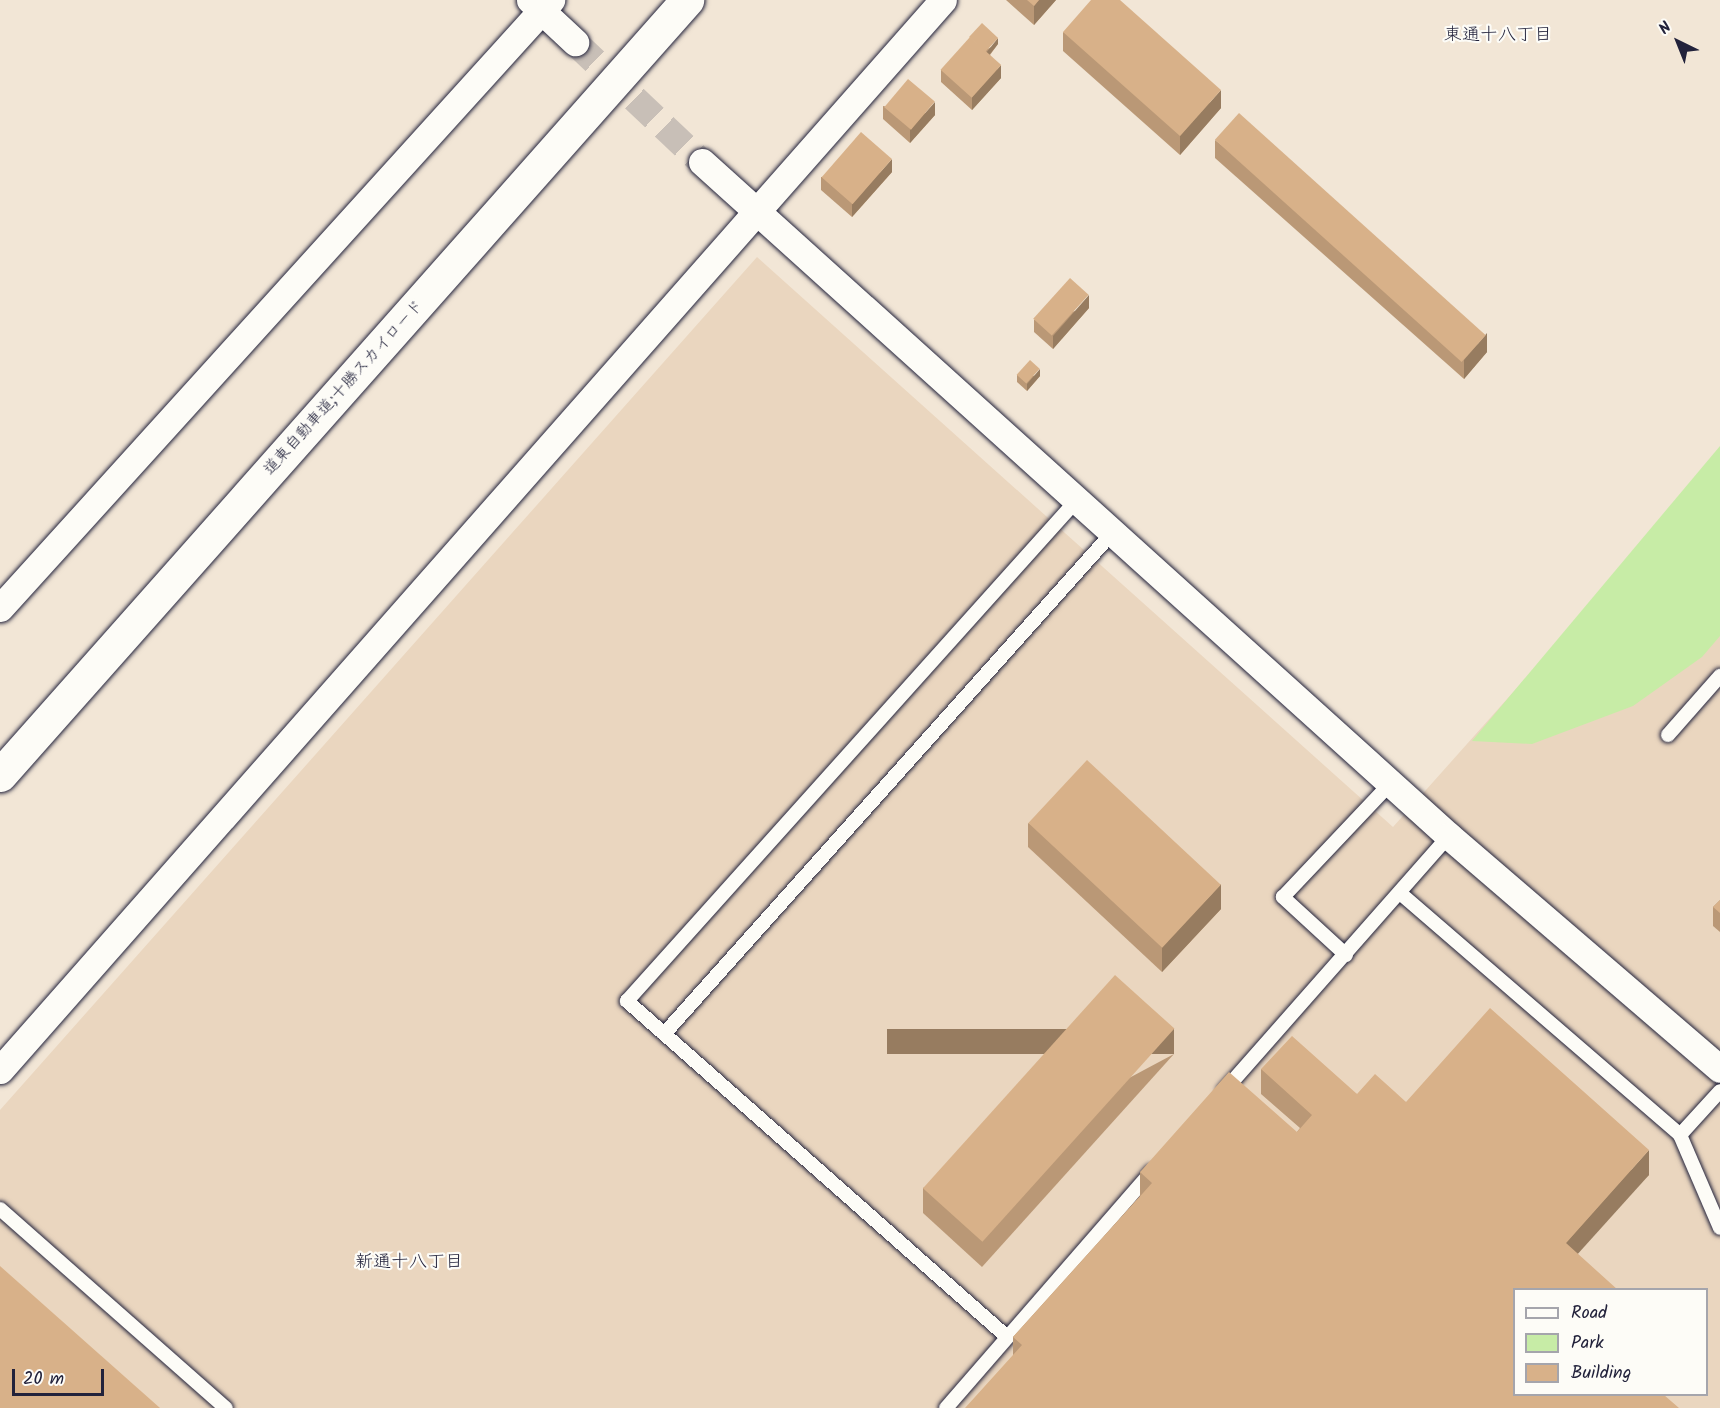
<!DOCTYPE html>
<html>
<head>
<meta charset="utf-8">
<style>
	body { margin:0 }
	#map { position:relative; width:1720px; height:1408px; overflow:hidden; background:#f2e6d6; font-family:Kalam,"Klee One",sans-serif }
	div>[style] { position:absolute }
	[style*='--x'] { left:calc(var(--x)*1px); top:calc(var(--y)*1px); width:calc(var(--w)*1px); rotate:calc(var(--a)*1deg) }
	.built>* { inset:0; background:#ead6bf }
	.green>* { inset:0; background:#c7eca6 }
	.street-tunnel>* { height:27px; margin-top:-13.5px; transform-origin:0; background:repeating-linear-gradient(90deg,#c8bfb7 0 27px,transparent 0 41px) }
	.roads { filter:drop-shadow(0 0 2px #22223b) drop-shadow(0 0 2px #22223b) }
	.lane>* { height:14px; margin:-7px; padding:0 7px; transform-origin:7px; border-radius:7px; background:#fdfcf7 }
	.street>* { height:27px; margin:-13.5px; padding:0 13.5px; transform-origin:13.5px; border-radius:13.5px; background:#fdfcf7 }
	.highway>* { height:33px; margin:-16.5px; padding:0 16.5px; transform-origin:16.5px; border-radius:16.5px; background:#fdfcf7 }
	.wall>* { inset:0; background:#ba9876 }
	.shaded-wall>* { inset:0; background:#977c60; transform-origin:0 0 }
	.building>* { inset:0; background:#d8b189; transform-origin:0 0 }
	span { translate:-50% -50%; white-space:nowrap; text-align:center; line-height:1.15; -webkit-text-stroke:4.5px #fdfcf7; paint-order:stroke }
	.street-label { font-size:16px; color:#22223b }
	.neighbourhood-label { font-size:18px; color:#22223b }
	.legend { position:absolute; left:1513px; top:1288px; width:195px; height:108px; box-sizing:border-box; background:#fdfcf7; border:2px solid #a5a5ac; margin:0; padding:8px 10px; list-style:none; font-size:18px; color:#22223b }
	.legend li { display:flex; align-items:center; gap:12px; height:30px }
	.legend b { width:30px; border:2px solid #a5a5ac }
	.north { position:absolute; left:1648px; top:12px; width:60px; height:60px; -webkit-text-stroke:4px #fdfcf7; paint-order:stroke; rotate:317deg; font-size:16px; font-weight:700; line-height:24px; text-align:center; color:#22223b }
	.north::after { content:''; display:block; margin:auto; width:21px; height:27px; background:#22223b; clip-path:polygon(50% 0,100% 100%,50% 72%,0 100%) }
	.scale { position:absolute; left:12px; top:1369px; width:92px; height:27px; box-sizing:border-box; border:3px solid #22223b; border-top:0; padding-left:8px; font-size:18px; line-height:21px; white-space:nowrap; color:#22223b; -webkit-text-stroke:4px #fdfcf7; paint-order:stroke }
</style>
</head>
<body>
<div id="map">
	<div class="built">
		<i style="clip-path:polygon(evenodd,757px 257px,1393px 827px,1720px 460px,1720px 1408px,0 1408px,0 1110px,757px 257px,1514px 1290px,1706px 1290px,1706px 1394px,1514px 1394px,1514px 1290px)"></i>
	</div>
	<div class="green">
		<i style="clip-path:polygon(1720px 446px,1720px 636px,1702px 657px,1633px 706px,1532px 744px,1472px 741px)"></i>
	</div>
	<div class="street-tunnel">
		<i style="--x:575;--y:42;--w:175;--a:43.4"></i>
	</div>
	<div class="roads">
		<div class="lane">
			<i style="--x:1668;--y:735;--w:79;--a:-48.6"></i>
			<i style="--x:1400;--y:893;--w:370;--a:40.8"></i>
			<i style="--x:1680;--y:1135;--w:59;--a:-47.7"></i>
			<i style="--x:1346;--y:955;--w:86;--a:-137.4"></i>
			<i style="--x:1283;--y:897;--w:156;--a:-46.6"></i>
			<i style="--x:664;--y:1034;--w:674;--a:-48.19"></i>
			<i style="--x:1224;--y:1091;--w:340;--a:-48.6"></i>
			<i style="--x:1680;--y:1135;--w:101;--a:66.7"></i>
			<i style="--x:0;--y:1209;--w:301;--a:41.4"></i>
			<i style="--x:1006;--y:1336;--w:506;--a:-138.53"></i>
			<i style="--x:627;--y:1001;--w:672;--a:-48.08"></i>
			<i style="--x:946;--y:1408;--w:313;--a:-49"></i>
		</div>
		<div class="street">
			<i style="--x:530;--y:0;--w:62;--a:43"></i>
			<i style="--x:702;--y:162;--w:1006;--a:42.06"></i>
			<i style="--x:1449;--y:836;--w:357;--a:40.7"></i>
			<i style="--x:0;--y:608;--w:821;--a:-47.82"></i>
			<i style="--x:0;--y:1070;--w:1426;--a:-48.61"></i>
		</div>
		<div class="highway">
			<i style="--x:0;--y:775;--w:1036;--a:-48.44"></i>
		</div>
	</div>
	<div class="wall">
		<i style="clip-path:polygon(1006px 0,1056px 0,1034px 25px)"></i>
		<i style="clip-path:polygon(1063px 32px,1221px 108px,1180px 155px,1063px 51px)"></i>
		<i style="clip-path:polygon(998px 44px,990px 55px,1001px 78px,972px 110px,941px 82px,941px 70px)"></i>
		<i style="clip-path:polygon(883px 106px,935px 115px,910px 143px,883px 119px)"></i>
		<i style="clip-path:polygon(1215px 140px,1487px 352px,1464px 379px,1215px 158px)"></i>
		<i style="clip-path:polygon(892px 172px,852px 217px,821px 190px,821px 177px)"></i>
		<i style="clip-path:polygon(1089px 308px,1053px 349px,1034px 332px,1034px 320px)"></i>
		<i style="clip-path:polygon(1017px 375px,1040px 376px,1027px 391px,1017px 382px)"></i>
		<i style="clip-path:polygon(1028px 823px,1221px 909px,1162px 972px,1028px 847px)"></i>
		<i style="clip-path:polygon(1720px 900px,1720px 932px,1713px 926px,1713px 907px)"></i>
		<i style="clip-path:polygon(1174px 1054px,982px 1267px,923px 1213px,923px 1188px)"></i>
		<i style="clip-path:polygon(1261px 1069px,1357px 1094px,1406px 1102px,1649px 1175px,1515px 1290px,1013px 1355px,1013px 1337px,1140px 1196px,1140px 1172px,1297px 1132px,1300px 1128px,1261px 1094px)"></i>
	</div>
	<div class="shaded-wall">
		<i style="clip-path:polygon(1039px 0,1056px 0,1034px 25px,1034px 6px)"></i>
		<i style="clip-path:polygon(998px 38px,998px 44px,986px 59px,986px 53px)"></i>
		<i style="clip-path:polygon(1001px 65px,1001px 78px,972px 110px,972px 97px)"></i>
		<i style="clip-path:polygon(1221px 90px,1221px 108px,1180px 155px,1180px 136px)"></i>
		<i style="clip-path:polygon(935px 102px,935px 115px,910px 143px,910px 130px)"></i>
		<i style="clip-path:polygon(892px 159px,892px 172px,852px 217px,852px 204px)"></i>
		<i style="clip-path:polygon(1089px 295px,1089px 308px,1053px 349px,1053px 336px)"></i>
		<i style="clip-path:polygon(1487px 333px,1487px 352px,1464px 379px,1464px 360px)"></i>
		<i style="clip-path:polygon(1040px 369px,1040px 376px,1027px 391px,1027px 384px)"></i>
		<i style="clip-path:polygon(1221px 884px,1221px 909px,1162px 972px,1162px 947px)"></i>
		<i style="left:1174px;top:1029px;width:25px;height:287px;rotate:90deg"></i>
		<i style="clip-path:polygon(1649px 1150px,1649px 1175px,1566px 1267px,1566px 1243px)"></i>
	</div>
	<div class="building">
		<i style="clip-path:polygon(1027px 0,1039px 0,1034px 6px)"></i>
		<i style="clip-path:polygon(1091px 0,1120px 0,1221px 90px,1180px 136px,1063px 32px)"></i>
		<i style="left:982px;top:23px;width:22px;height:19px;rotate:43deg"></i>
		<i style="left:970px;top:37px;width:42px;height:44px;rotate:42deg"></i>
		<i style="left:908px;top:79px;width:35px;height:37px;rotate:40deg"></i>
		<i style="left:1239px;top:113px;width:332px;height:36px;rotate:42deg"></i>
		<i style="left:861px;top:132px;width:41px;height:60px;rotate:41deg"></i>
		<i style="left:1070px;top:278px;width:25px;height:55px;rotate:42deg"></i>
		<i style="left:1030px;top:360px;width:13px;height:20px;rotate:42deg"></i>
		<i style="left:1087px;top:760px;width:183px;height:86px;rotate:43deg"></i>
		<i style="clip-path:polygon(1720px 900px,1720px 913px,1713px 907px)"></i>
		<i style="left:1115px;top:975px;width:80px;height:287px;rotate:42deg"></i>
		<i style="clip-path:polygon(1490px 1008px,1649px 1150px,1566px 1243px,1618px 1290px,1515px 1290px,1515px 1395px,1664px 1395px,1679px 1408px,965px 1408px,1022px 1345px,1013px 1337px,1152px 1183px,1140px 1172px,1229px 1072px,1297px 1132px,1312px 1115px,1261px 1069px,1292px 1036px,1357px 1094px,1375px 1074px,1406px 1102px)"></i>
		<i style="clip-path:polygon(0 1266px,160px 1408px,0 1408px)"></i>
	</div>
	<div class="street-label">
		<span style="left:344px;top:388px;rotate:-48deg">道東自動車道;十勝スカイロード</span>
	</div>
	<div class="neighbourhood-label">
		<span style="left:1498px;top:36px">東通十八丁目</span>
		<span style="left:409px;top:1263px">新通十八丁目</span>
	</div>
	<ul class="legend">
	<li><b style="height:8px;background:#fdfcf7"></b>Road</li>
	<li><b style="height:16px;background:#c7eca6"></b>Park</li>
	<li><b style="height:16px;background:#d8b189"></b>Building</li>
	</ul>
	<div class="north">N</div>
	<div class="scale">20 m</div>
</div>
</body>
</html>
